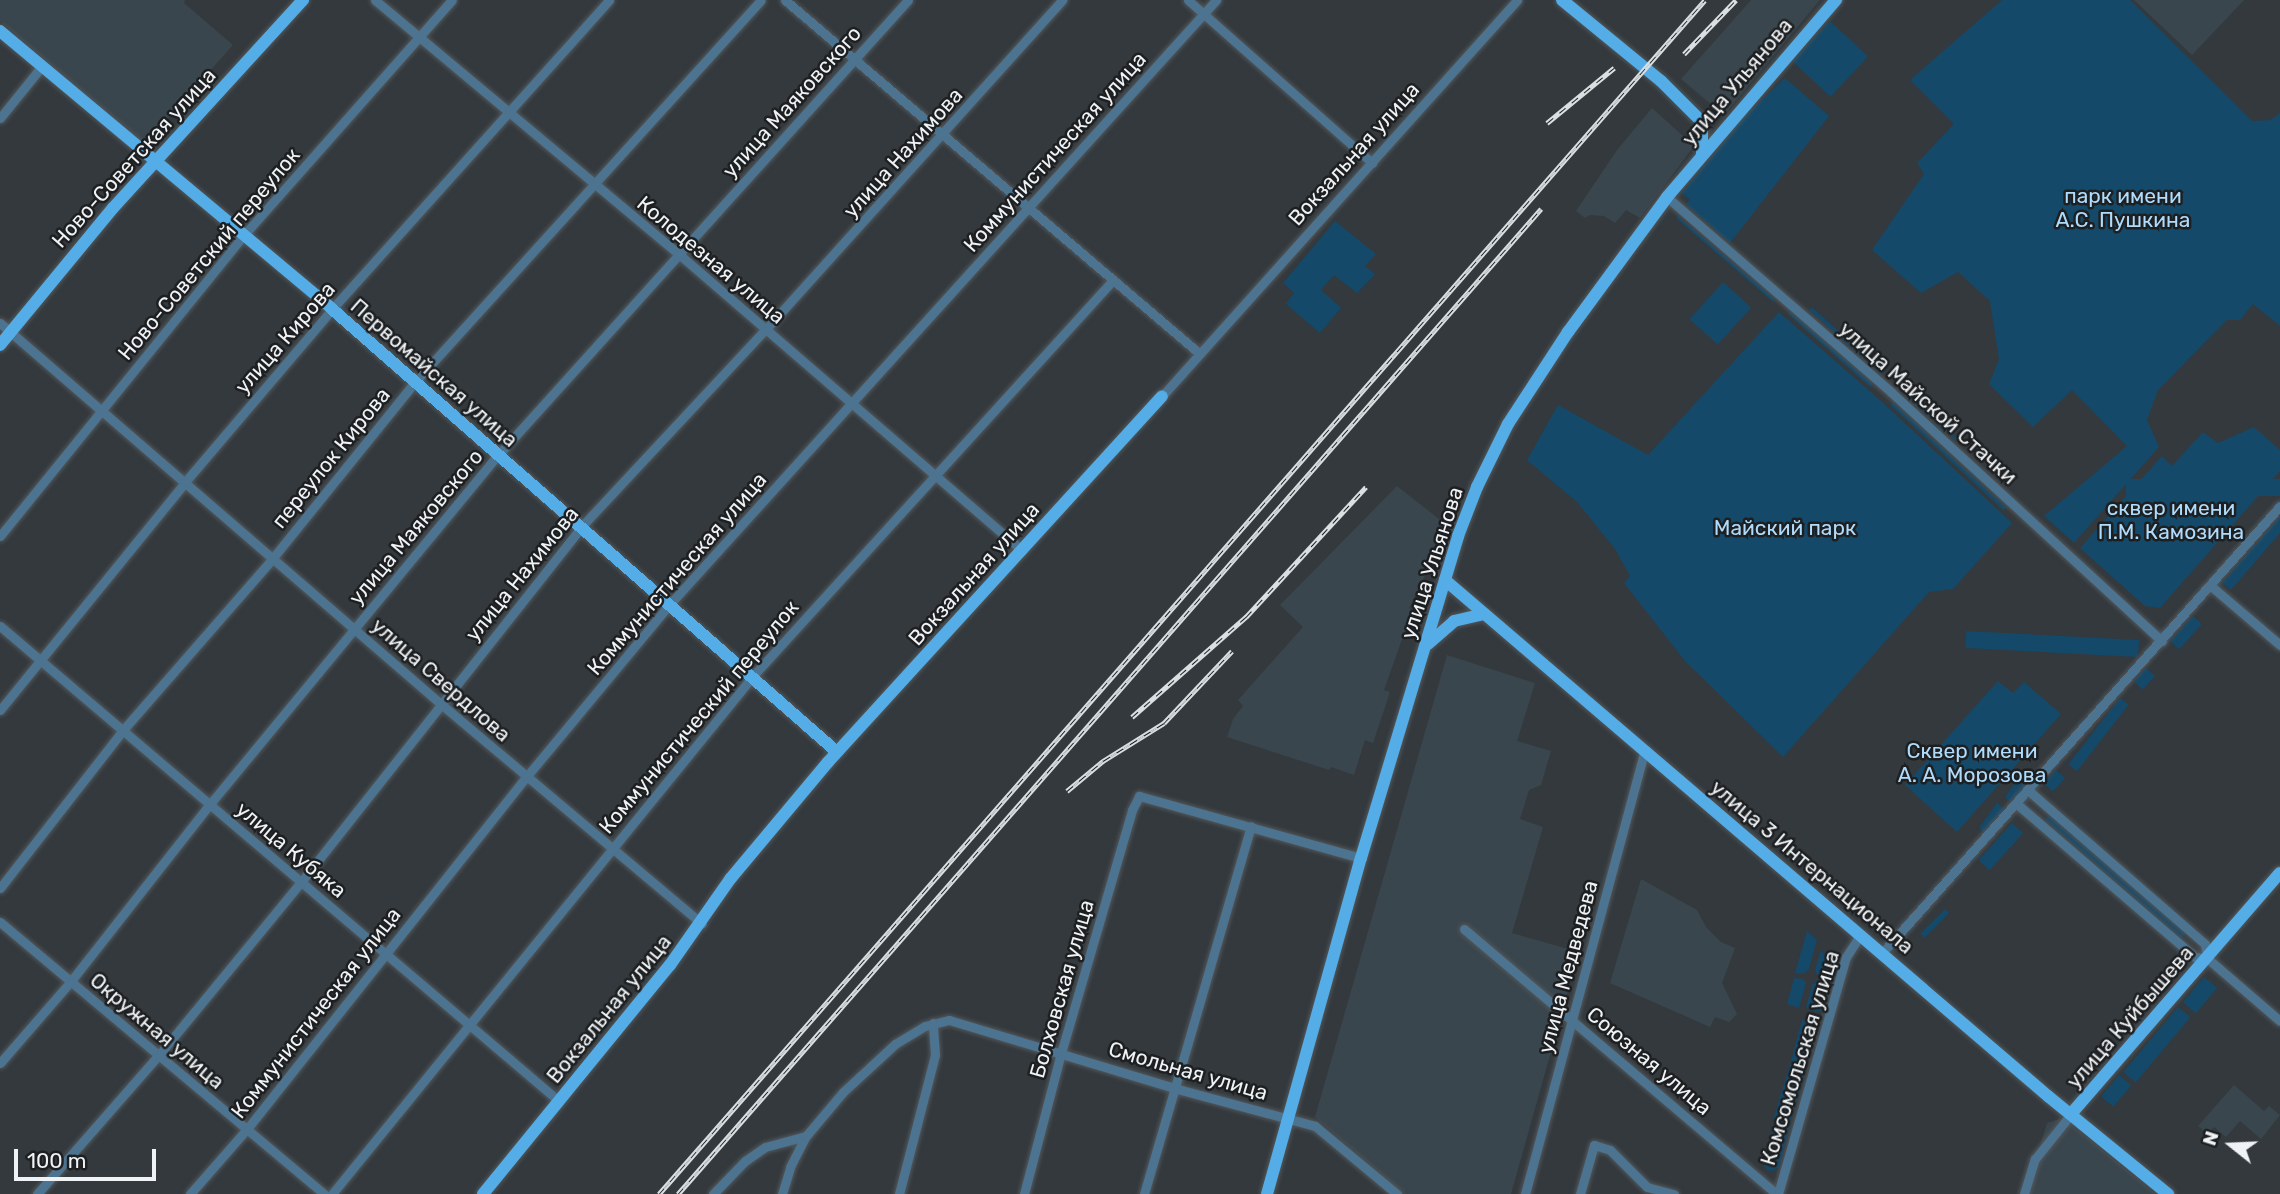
<!DOCTYPE html>
<html>
<head>
<meta charset="utf-8">
<style>
	body { margin:0 }
	#map { position:relative; width:2280px; height:1194px; overflow:hidden; background:#33393d; font-family:Rubik,sans-serif }
	div>[style] { position:absolute }
	[style*='--x'] { left:calc(var(--x)*1px); top:calc(var(--y)*1px); width:calc(var(--w)*1px); rotate:calc(var(--a)*1deg) }
	.built>* { inset:0; background:#3a464d }
	.green>* { inset:0; background:#154969; transform-origin:0 0 }
	.roads { filter:drop-shadow(0 0 2px #51575a) drop-shadow(0 0 2px #51575a) }
	.minor>* { height:9px; margin:-4.5px; padding:0 4.5px; transform-origin:4.5px; border-radius:4.5px; background:#4c7390 }
	.major>* { height:12px; margin:-6px; padding:0 6px; transform-origin:6px; border-radius:6px; background:#55ade7 }
	.rail>* { height:5px; margin-top:-2.5px; transform-origin:0; background:repeating-linear-gradient(90deg,#1d1f21 0 8px,#dadfe1 0 16px); box-sizing:border-box; border-block:2px solid #dadfe1 }
	span { translate:-50% -50%; white-space:nowrap; text-align:center; line-height:1.15; -webkit-text-stroke:5px #1d1f21; paint-order:stroke }
	.street-label { font-size:21px; color:#eff3f5 }
	.park-label { font-size:21px; color:#afdcfd }
	.north { position:absolute; left:2196px; top:1110px; width:70px; height:70px; -webkit-text-stroke:5px #1d1f21; paint-order:stroke; rotate:288deg; font-size:19px; font-weight:700; line-height:28px; text-align:center; color:#eff3f5 }
	.north::after { content:''; display:block; margin:auto; width:24px; height:32px; background:#eff3f5; clip-path:polygon(50% 0,100% 100%,50% 72%,0 100%) }
	.scale { position:absolute; left:14px; top:1149px; width:142px; height:32px; box-sizing:border-box; border:4px solid #eff3f5; border-top:0; padding-left:9px; font-size:21px; line-height:24px; white-space:nowrap; color:#eff3f5; -webkit-text-stroke:5px #1d1f21; paint-order:stroke }
</style>
</head>
<body>
<div id="map">
	<div class="built">
		<i style="clip-path:polygon(0 0,185px 0,184px 3px,233px 45px,144px 145px,0 21px)"></i>
		<i style="clip-path:polygon(1751px 0,1820px 0,1724px 115px,1681px 79px)"></i>
		<i style="clip-path:polygon(2134px 0,2244px 0,2192px 55px)"></i>
		<i style="clip-path:polygon(1652px 108px,1694px 146px,1640px 218px,1626px 210px,1615px 223px,1604px 216px,1590px 215px,1585px 218px,1576px 211px,1617px 150px)"></i>
		<i style="clip-path:polygon(1397px 486px,1449px 527px,1409px 608px,1412px 611px,1384px 690px,1390px 692px,1373px 743px,1365px 740px,1354px 775px,1331px 767px,1329px 770px,1227px 737px,1233px 719px,1243px 706px,1238px 700px,1303px 627px,1280px 605px)"></i>
		<i style="clip-path:polygon(1447px 655px,1535px 683px,1517px 741px,1551px 751px,1541px 785px,1529px 790px,1520px 819px,1543px 827px,1512px 933px,1579px 952px,1511px 1194px,1404px 1194px,1315px 1117px)"></i>
		<i style="clip-path:polygon(1641px 879px,1697px 910px,1706px 927px,1721px 942px,1735px 948px,1722px 983px,1737px 1014px,1729px 1022px,1715px 1017px,1710px 1027px,1610px 983px)"></i>
		<i style="clip-path:polygon(2234px 1085px,2264px 1111px,2269px 1106px,2280px 1115px,2261px 1139px,2240px 1121px,2226px 1137px,2214px 1127px,2208px 1134px,2198px 1126px)"></i>
		<i style="clip-path:polygon(2063px 1118px,2117px 1162px,2155px 1194px,2025px 1194px,2047px 1123px)"></i>
	</div>
	<div class="green">
		<i style="clip-path:polygon(2002px 0,2130px 0,2252px 121px,2271px 120px,2280px 113px,2280px 326px,2253px 304px,2240px 320px,2227px 320px,2158px 390px,2147px 420px,2159px 447px,2074px 543px,2044px 516px,2127px 446px,2072px 390px,2033px 427px,1989px 384px,1999px 359px,1990px 301px,1958px 272px,1921px 293px,1872px 250px,1924px 174px,1917px 163px,1954px 124px,1910px 80px)"></i>
		<i style="left:1830px;top:21px;width:52px;height:55px;rotate:43deg"></i>
		<i style="clip-path:polygon(1785px 78px,1829px 116px,1730px 243px,1686px 204px,1690px 200px,1682px 193px,1745px 116px)"></i>
		<i style="clip-path:polygon(1678px 216px,1775px 299px,1773px 302px,1676px 218px)"></i>
		<i style="clip-path:polygon(1335px 221px,1376px 254px,1365px 266px,1375px 274px,1357px 293px,1334px 275px,1321px 290px,1341px 308px,1320px 333px,1286px 304px,1294px 293px,1283px 283px)"></i>
		<i style="left:1723px;top:282px;width:38px;height:50px;rotate:42deg"></i>
		<i style="clip-path:polygon(1812px 307px,1884px 372px,1882px 374px,1809px 310px)"></i>
		<i style="clip-path:polygon(1790px 311px,1873px 384px,1870px 387px,1788px 314px)"></i>
		<i style="clip-path:polygon(1779px 312px,1881px 401px,2012px 523px,1953px 589px,1929px 592px,1783px 757px,1685px 661px,1624px 583px,1630px 576px,1615px 549px,1577px 502px,1527px 460px,1558px 405px,1648px 455px)"></i>
		<i style="left:1904px;top:390px;width:72px;height:3px;rotate:42deg"></i>
		<i style="left:1893px;top:402px;width:155px;height:4px;rotate:43deg"></i>
		<i style="clip-path:polygon(2254px 427px,2280px 450px,2280px 471px,2160px 608px,2145px 606px,2080px 548px,2162px 456px,2172px 466px,2203px 432px,2218px 443px)"></i>
		<i style="left:2280px;top:479px;width:17px;height:154px;rotate:90deg"></i>
		<i style="clip-path:polygon(2280px 516px,2280px 533px,2231px 590px,2222px 583px)"></i>
		<i style="left:2193px;top:616px;width:12px;height:34px;rotate:42deg"></i>
		<i style="left:2139px;top:640px;width:17px;height:173px;rotate:93deg"></i>
		<i style="left:2146px;top:668px;width:12px;height:18px;rotate:42deg"></i>
		<i style="clip-path:polygon(1998px 681px,2013px 693px,2024px 682px,2061px 714px,1957px 832px,1905px 785px)"></i>
		<i style="left:2120px;top:698px;width:11px;height:84px;rotate:38deg"></i>
		<i style="left:2056px;top:770px;width:12px;height:18px;rotate:42deg"></i>
		<i style="left:2019px;top:778px;width:10px;height:24px;rotate:37deg"></i>
		<i style="left:1997px;top:803px;width:9px;height:31px;rotate:36deg"></i>
		<i style="left:2049px;top:815px;width:181px;height:6px;rotate:41deg"></i>
		<i style="left:2012px;top:823px;width:15px;height:50px;rotate:42deg"></i>
		<i style="left:1945px;top:909px;width:6px;height:35px;rotate:45deg"></i>
		<i style="clip-path:polygon(1807px 931px,1817px 940px,1809px 969px,1803px 974px,1795px 973px)"></i>
		<i style="clip-path:polygon(1821px 950px,1824px 954px,1835px 954px,1830px 977px,1818px 976px,1815px 970px)"></i>
		<i style="left:2204px;top:977px;width:17px;height:33px;rotate:40deg"></i>
		<i style="clip-path:polygon(1794px 978px,1803px 979px,1806px 983px,1799px 1008px,1787px 1004px)"></i>
		<i style="clip-path:polygon(1818px 979px,1830px 980px,1821px 1011px,1816px 1012px,1806px 1007px,1812px 985px)"></i>
		<i style="left:2178px;top:1007px;width:16px;height:85px;rotate:40deg"></i>
		<i style="left:1802px;top:1020px;width:16px;height:42px;rotate:15deg"></i>
		<i style="left:1790px;top:1064px;width:17px;height:57px;rotate:17deg"></i>
		<i style="left:2119px;top:1075px;width:16px;height:28px;rotate:40deg"></i>
		<i style="clip-path:polygon(evenodd,1775px 1122px,1790px 1126px,1779px 1167px,1773px 1171px,1766px 1170px,1763px 1162px,1775px 1122px,1776px 1133px,1783px 1135px,1775px 1166px,1770px 1168px,1767px 1162px,1776px 1133px)"></i>
	</div>
	<div class="roads">
		<div class="minor">
			<i style="--x:375;--y:0;--w:398;--a:39.9"></i>
			<i style="--x:680;--y:255;--w:452;--a:40.8"></i>
			<i style="--x:785;--y:0;--w:545;--a:40.46"></i>
			<i style="--x:1188;--y:0;--w:246;--a:41.5"></i>
			<i style="--x:0;--y:118;--w:67;--a:-51.1"></i>
			<i style="--x:1667;--y:197;--w:297;--a:41"></i>
			<i style="--x:1891;--y:392;--w:368;--a:42.6"></i>
			<i style="--x:0;--y:323;--w:583;--a:40.83"></i>
			<i style="--x:441;--y:704;--w:341;--a:40.1"></i>
			<i style="--x:1162;--y:396;--w:532;--a:-48.12"></i>
			<i style="--x:0;--y:536;--w:386;--a:-51"></i>
			<i style="--x:243;--y:236;--w:315;--a:-48.5"></i>
			<i style="--x:2211;--y:586;--w:91;--a:40.5"></i>
			<i style="--x:0;--y:626;--w:734;--a:40.36"></i>
			<i style="--x:0;--y:710;--w:294;--a:-50.9"></i>
			<i style="--x:185;--y:482;--w:227;--a:-49.6"></i>
			<i style="--x:332;--y:309;--w:415;--a:-48.1"></i>
			<i style="--x:2029;--y:791;--w:233;--a:41"></i>
			<i style="--x:2205;--y:944;--w:14;--a:82"></i>
			<i style="--x:2017;--y:804;--w:235;--a:40.7"></i>
			<i style="--x:2195;--y:957;--w:12;--a:5"></i>
			<i style="--x:2207;--y:958;--w:96;--a:40.8"></i>
			<i style="--x:0;--y:888;--w:200;--a:-52.1"></i>
			<i style="--x:123;--y:730;--w:227;--a:-48.9"></i>
			<i style="--x:272;--y:559;--w:228;--a:-51.1"></i>
			<i style="--x:415;--y:382;--w:515;--a:-47.83"></i>
			<i style="--x:0;--y:922;--w:423;--a:40"></i>
			<i style="--x:1464;--y:929;--w:410;--a:40.3"></i>
			<i style="--x:1883;--y:952;--w:597;--a:-48.33"></i>
			<i style="--x:0;--y:1063;--w:108;--a:-49.1"></i>
			<i style="--x:71;--y:981;--w:225;--a:-51.9"></i>
			<i style="--x:210;--y:804;--w:454;--a:-50.5"></i>
			<i style="--x:499;--y:454;--w:611;--a:-47.98"></i>
			<i style="--x:37;--y:1194;--w:184;--a:-48.8"></i>
			<i style="--x:158;--y:1056;--w:225;--a:-50.6"></i>
			<i style="--x:301;--y:882;--w:454;--a:-51.7"></i>
			<i style="--x:582;--y:526;--w:270;--a:-47"></i>
			<i style="--x:766;--y:329;--w:443;--a:-48"></i>
			<i style="--x:190;--y:1194;--w:86;--a:-48.8"></i>
			<i style="--x:247;--y:1129;--w:451;--a:-51.6"></i>
			<i style="--x:527;--y:776;--w:222;--a:-50.3"></i>
			<i style="--x:669;--y:605;--w:816;--a:-47.88"></i>
			<i style="--x:332;--y:1194;--w:666;--a:-50.91"></i>
			<i style="--x:752;--y:677;--w:537;--a:-47.72"></i>
			<i style="--x:713;--y:1194;--w:46;--a:-45.9"></i>
			<i style="--x:745;--y:1161;--w:24;--a:-35"></i>
			<i style="--x:765;--y:1147;--w:42;--a:-15"></i>
			<i style="--x:782;--y:1194;--w:28;--a:-73"></i>
			<i style="--x:790;--y:1167;--w:35;--a:-63"></i>
			<i style="--x:806;--y:1136;--w:57;--a:-49.9"></i>
			<i style="--x:843;--y:1092;--w:71;--a:-42.7"></i>
			<i style="--x:895;--y:1044;--w:35;--a:-31"></i>
			<i style="--x:925;--y:1026;--w:25;--a:-14"></i>
			<i style="--x:949;--y:1020;--w:235;--a:16.8"></i>
			<i style="--x:1174;--y:1088;--w:146;--a:15.1"></i>
			<i style="--x:1315;--y:1126;--w:107;--a:39.7"></i>
			<i style="--x:899;--y:1194;--w:144;--a:-75.5"></i>
			<i style="--x:935;--y:1055;--w:32;--a:-94"></i>
			<i style="--x:1024;--y:1194;--w:146;--a:-75.3"></i>
			<i style="--x:1061;--y:1053;--w:253;--a:-73.7"></i>
			<i style="--x:1132;--y:810;--w:16;--a:-63"></i>
			<i style="--x:1139;--y:796;--w:230;--a:15.6"></i>
			<i style="--x:1144;--y:1194;--w:383;--a:-73.8"></i>
			<i style="--x:1525;--y:1194;--w:460;--a:-74.9"></i>
			<i style="--x:1580;--y:1194;--w:51;--a:-74.1"></i>
			<i style="--x:1594;--y:1145;--w:17;--a:17"></i>
			<i style="--x:1610;--y:1150;--w:52;--a:45"></i>
			<i style="--x:1647;--y:1187;--w:28;--a:15"></i>
			<i style="--x:1778;--y:1194;--w:247;--a:-74"></i>
			<i style="--x:1846;--y:957;--w:27;--a:-57"></i>
			<i style="--x:2024;--y:1194;--w:37;--a:-73"></i>
			<i style="--x:2035;--y:1159;--w:58;--a:-51.3"></i>
		</div>
		<div class="major">
			<i style="--x:1562;--y:0;--w:128;--a:39.3"></i>
			<i style="--x:1661;--y:81;--w:58;--a:45"></i>
			<i style="--x:1702;--y:122;--w:31;--a:90"></i>
			<i style="--x:0;--y:31;--w:433;--a:39.9"></i>
			<i style="--x:332;--y:309;--w:672;--a:41.26"></i>
			<i style="--x:0;--y:345;--w:178;--a:-50.5"></i>
			<i style="--x:113;--y:208;--w:282;--a:-47.6"></i>
			<i style="--x:1445;--y:580;--w:795;--a:40.56"></i>
			<i style="--x:2049;--y:1097;--w:154;--a:39.2"></i>
			<i style="--x:1428;--y:644;--w:35;--a:-41"></i>
			<i style="--x:1454;--y:621;--w:31;--a:-13"></i>
			<i style="--x:2071;--y:1114;--w:319;--a:-49.1"></i>
			<i style="--x:483;--y:1194;--w:296;--a:-50.8"></i>
			<i style="--x:670;--y:965;--w:106;--a:-55"></i>
			<i style="--x:731;--y:878;--w:151;--a:-50.1"></i>
			<i style="--x:828;--y:762;--w:495;--a:-47.6"></i>
			<i style="--x:1267;--y:1194;--w:349;--a:-74.4"></i>
			<i style="--x:1361;--y:858;--w:336;--a:-73.2"></i>
			<i style="--x:1458;--y:536;--w:53;--a:-68.8"></i>
			<i style="--x:1477;--y:487;--w:70;--a:-63.8"></i>
			<i style="--x:1508;--y:424;--w:110;--a:-56.9"></i>
			<i style="--x:1568;--y:332;--w:167;--a:-53.7"></i>
			<i style="--x:1667;--y:197;--w:260;--a:-49.4"></i>
		</div>
	</div>
	<div class="rail">
		<i style="--x:1684;--y:54;--w:75;--a:-46.1"></i>
		<i style="--x:1547;--y:123;--w:87;--a:-39.4"></i>
		<i style="--x:1132;--y:717;--w:152;--a:-41.3"></i>
		<i style="--x:1246;--y:617;--w:177;--a:-47.3"></i>
		<i style="--x:1067;--y:791;--w:47;--a:-39.8"></i>
		<i style="--x:1103;--y:761;--w:72;--a:-31.9"></i>
		<i style="--x:1164;--y:723;--w:99;--a:-46.6"></i>
		<i style="--x:659;--y:1194;--w:1587;--a:-48.78"></i>
		<i style="--x:678;--y:1194;--w:1310;--a:-48.78"></i>
	</div>
	<div class="street-label">
		<span style="left:1737px;top:82px;rotate:-50deg">улица Ульянова</span>
		<span style="left:792px;top:102px;rotate:-48deg">улица Маяковского</span>
		<span style="left:1055px;top:152px;rotate:-48deg">Коммунистическая улица</span>
		<span style="left:903px;top:153px;rotate:-48deg">улица Нахимова</span>
		<span style="left:1354px;top:154px;rotate:-48deg">Вокзальная улица</span>
		<span style="left:134px;top:158px;rotate:-48deg">Ново-Советская улица</span>
		<span style="left:209px;top:254px;rotate:-50deg">Ново-Советский переулок</span>
		<span style="left:711px;top:260px;rotate:40deg">Колодезная улица</span>
		<span style="left:285px;top:338px;rotate:-49deg">улица Кирова</span>
		<span style="left:434px;top:373px;rotate:41deg">Первомайская улица</span>
		<span style="left:1928px;top:403px;rotate:42deg">улица Майской Стачки</span>
		<span style="left:331px;top:458px;rotate:-51deg">переулок Кирова</span>
		<span style="left:416px;top:527px;rotate:-50deg">улица Маяковского</span>
		<span style="left:1432px;top:563px;rotate:-72deg">улица Ульянова</span>
		<span style="left:522px;top:574px;rotate:-51deg">улица Нахимова</span>
		<span style="left:677px;top:574px;rotate:-49deg">Коммунистическая улица</span>
		<span style="left:974px;top:574px;rotate:-48deg">Вокзальная улица</span>
		<span style="left:441px;top:680px;rotate:41deg">улица Свердлова</span>
		<span style="left:699px;top:717px;rotate:-50deg">Коммунистический переулок</span>
		<span style="left:291px;top:850px;rotate:40deg">улица Кубяка</span>
		<span style="left:1812px;top:867px;rotate:40deg">улица 3 Интернационала</span>
		<span style="left:1568px;top:967px;rotate:-75deg">улица Медведева</span>
		<span style="left:1062px;top:989px;rotate:-74deg">Болховская улица</span>
		<span style="left:609px;top:1009px;rotate:-51deg">Вокзальная улица</span>
		<span style="left:316px;top:1013px;rotate:-52deg">Коммунистическая улица</span>
		<span style="left:2130px;top:1017px;rotate:-49deg">улица Куйбышева</span>
		<span style="left:157px;top:1031px;rotate:40deg">Окружная улица</span>
		<span style="left:1800px;top:1058px;rotate:-73deg">Комсомольская улица</span>
		<span style="left:1649px;top:1061px;rotate:40deg">Союзная улица</span>
		<span style="left:1188px;top:1071px;rotate:16deg">Смольная улица</span>
	</div>
	<div class="park-label">
		<span style="left:2123px;top:208px">парк имени<br>А.С. Пушкина</span>
		<span style="left:2171px;top:520px">сквер имени<br>П.М. Камозина</span>
		<span style="left:1785px;top:528px">Майский парк</span>
		<span style="left:1972px;top:763px">Сквер имени<br>А. А. Морозова</span>
	</div>
	<div class="north">N</div>
	<div class="scale">100 m</div>
</div>
</body>
</html>
